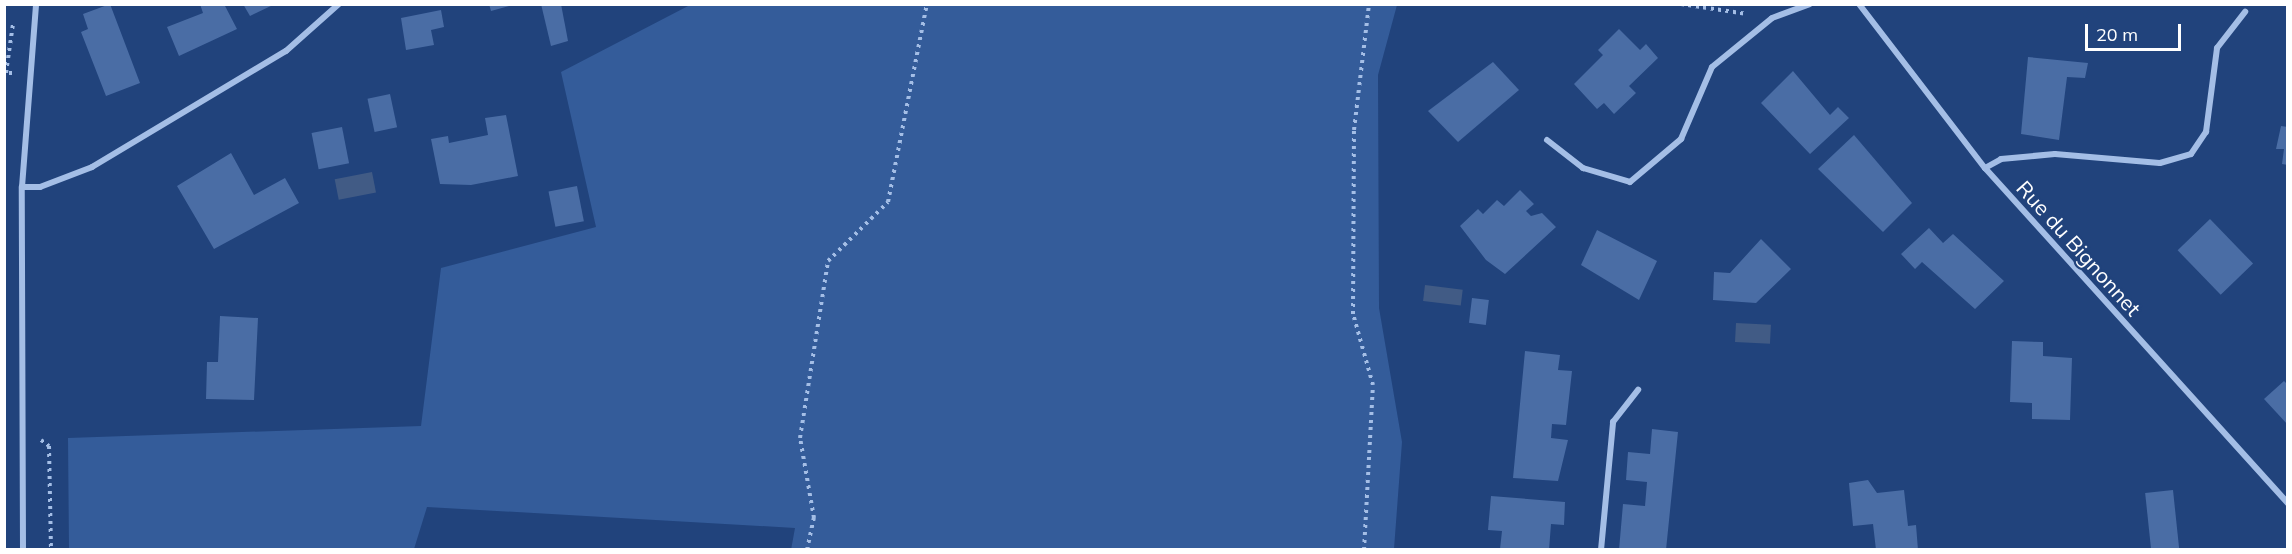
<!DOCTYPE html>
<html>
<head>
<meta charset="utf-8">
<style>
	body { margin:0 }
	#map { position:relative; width:2292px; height:554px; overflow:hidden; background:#21437c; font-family:Mulish,sans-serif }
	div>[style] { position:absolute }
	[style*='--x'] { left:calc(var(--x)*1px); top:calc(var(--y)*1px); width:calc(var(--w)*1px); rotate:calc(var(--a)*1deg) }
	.green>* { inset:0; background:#345c9a }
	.water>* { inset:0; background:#415b85; transform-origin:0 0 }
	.building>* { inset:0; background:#4a6da5; transform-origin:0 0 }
	.path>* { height:4px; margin-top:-2px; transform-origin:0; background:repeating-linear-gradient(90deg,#a4bee6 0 3px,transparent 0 7.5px) }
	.street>* { height:6px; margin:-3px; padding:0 3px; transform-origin:3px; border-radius:3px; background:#a4bee6 }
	span { translate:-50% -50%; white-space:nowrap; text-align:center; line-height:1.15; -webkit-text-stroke:4.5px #21437c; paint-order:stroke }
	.street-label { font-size:21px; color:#fff }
	.frame { position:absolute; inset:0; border:6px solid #fff; pointer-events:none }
	.scale { position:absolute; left:2085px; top:24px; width:96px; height:27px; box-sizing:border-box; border:3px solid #fff; border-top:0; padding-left:8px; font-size:18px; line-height:21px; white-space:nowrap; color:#fff; -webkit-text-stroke:4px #21437c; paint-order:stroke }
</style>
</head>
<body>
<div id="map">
	<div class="green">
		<i style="clip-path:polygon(690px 5px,1397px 5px,1378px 75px,1379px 308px,1402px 442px,1394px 549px,791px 550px,795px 528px,427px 507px,414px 549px,69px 549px,68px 438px,421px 426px,441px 268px,596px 227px,561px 72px)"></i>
	</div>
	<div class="water">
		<i style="left:372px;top:172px;width:21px;height:38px;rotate:79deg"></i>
		<i style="left:1425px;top:285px;width:38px;height:16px;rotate:7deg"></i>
		<i style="left:1736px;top:323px;width:35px;height:19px;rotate:3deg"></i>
	</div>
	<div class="building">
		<i style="clip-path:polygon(110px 4px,140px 83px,106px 96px,81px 32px,88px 29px,83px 14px)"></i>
		<i style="clip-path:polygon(200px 4px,224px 4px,237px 29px,179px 56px,167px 27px,203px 13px)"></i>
		<i style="clip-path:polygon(243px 4px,275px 4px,250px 16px)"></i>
		<i style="clip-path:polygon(489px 4px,513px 4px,513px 5px,491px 11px)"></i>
		<i style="clip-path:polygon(541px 4px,561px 4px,568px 41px,551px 46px)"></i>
		<i style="clip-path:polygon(441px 10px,444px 27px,431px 30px,434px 45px,406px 50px,401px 18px)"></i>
		<i style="clip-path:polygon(1619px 29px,1640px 50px,1646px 44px,1658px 58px,1629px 86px,1636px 93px,1614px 114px,1604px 103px,1597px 109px,1574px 84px,1603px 55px,1598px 50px)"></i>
		<i style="clip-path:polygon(2028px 57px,2088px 63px,2085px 78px,2067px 77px,2059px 140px,2021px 134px)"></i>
		<i style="clip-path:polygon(1493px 62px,1519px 90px,1458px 142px,1428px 111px)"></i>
		<i style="clip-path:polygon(1793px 71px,1830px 115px,1838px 107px,1849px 118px,1810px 154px,1761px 103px)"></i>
		<i style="left:390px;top:94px;width:34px;height:23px;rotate:78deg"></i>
		<i style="clip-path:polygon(506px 115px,518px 176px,471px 185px,440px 184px,431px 139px,448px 136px,449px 143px,488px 135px,485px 118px)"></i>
		<i style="clip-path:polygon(2281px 126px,2288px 127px,2288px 165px,2282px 164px,2284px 149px,2276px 149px)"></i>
		<i style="left:342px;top:127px;width:37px;height:31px;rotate:79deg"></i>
		<i style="clip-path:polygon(1854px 135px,1912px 203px,1883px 232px,1818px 169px)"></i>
		<i style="clip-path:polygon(231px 153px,254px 195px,285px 178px,299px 203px,214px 249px,177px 186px)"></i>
		<i style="left:577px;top:186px;width:36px;height:29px;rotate:79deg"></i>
		<i style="clip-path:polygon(1520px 190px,1534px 204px,1526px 211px,1531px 216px,1542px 213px,1556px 227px,1505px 274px,1486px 260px,1460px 226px,1478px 209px,1483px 214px,1497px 200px,1504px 206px)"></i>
		<i style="left:2210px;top:219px;width:62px;height:45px;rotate:46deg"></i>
		<i style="clip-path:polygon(1929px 228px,1943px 243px,1953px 234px,2004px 281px,1975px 309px,1922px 262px,1915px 269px,1901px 254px)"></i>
		<i style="clip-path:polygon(1597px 230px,1657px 261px,1639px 300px,1581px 265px)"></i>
		<i style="clip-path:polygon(1761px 239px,1791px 269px,1756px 303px,1713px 300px,1714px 272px,1730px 273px)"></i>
		<i style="left:1472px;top:298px;width:17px;height:25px;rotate:7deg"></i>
		<i style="clip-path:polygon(220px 316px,258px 318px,254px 400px,206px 399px,207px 362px,218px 362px)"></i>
		<i style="clip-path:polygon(2012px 341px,2043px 342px,2043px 356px,2072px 358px,2070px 420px,2032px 419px,2032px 403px,2010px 402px)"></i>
		<i style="clip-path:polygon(1525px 351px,1560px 355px,1558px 370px,1572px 371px,1566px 425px,1552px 424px,1551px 438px,1568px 440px,1558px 481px,1513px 478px)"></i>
		<i style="clip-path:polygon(2284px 381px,2288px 385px,2288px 425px,2264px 399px)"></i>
		<i style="clip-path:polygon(1652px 429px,1678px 432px,1666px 550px,1619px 550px,1623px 504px,1645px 506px,1647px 482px,1626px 480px,1628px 452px,1650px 454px)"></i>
		<i style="clip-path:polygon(1868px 480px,1877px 493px,1904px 490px,1908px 526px,1916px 525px,1918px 550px,1876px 550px,1873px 524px,1853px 526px,1849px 483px)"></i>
		<i style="left:2173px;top:490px;width:60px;height:28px;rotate:84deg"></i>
		<i style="clip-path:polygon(1491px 496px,1565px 502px,1564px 525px,1551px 524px,1549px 550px,1500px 549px,1502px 531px,1488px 530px)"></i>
	</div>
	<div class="path">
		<i style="--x:1681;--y:4;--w:67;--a:8.6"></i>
		<i style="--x:12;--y:73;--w:6;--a:180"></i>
		<i style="--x:6;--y:73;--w:49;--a:-81.9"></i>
		<i style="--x:41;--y:440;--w:10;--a:37"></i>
		<i style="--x:49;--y:446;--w:104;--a:88.9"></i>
		<i style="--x:807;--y:550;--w:33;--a:-78"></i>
		<i style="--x:814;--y:518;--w:81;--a:-99.9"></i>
		<i style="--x:800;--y:438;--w:179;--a:-81"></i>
		<i style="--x:828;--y:261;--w:84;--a:-44.5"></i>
		<i style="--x:888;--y:202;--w:202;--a:-78.9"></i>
		<i style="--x:1364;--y:550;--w:165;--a:-86.9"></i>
		<i style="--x:1373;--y:385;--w:74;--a:-105.7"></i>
		<i style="--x:1353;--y:314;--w:184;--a:-89.7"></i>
		<i style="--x:1354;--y:130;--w:127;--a:-83.2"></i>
	</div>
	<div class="street">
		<i style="--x:1859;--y:4;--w:207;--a:52.5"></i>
		<i style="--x:1985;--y:168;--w:452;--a:47.9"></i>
		<i style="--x:1547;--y:140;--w:46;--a:37.9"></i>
		<i style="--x:1583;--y:168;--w:49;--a:16.6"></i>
		<i style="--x:1630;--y:182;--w:67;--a:-40.1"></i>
		<i style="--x:1681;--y:139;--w:78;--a:-66.7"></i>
		<i style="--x:1712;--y:67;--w:77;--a:-39.2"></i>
		<i style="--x:1772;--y:18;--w:40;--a:-20.2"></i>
		<i style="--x:1985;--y:168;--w:18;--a:-29"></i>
		<i style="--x:2001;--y:159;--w:54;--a:-5.3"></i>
		<i style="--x:2055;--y:154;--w:105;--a:4.9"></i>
		<i style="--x:2160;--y:163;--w:32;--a:-16"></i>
		<i style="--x:2191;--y:154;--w:27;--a:-56"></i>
		<i style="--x:2206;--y:132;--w:85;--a:-82.5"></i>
		<i style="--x:2217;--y:48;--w:46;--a:-52.1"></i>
		<i style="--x:22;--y:187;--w:18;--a:0"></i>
		<i style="--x:40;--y:187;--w:56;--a:-21"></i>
		<i style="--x:92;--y:167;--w:226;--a:-30.9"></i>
		<i style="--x:286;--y:51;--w:71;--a:-41.6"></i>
		<i style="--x:23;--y:550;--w:363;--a:-90.2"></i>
		<i style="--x:22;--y:187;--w:184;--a:-85.6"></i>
		<i style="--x:1601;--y:550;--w:129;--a:-84.6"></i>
		<i style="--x:1613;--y:422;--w:41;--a:-52"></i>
	</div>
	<div class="street-label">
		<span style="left:2079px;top:248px;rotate:48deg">Rue du Bignonnet</span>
	</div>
	<div class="frame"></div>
	<div class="scale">20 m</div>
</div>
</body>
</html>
